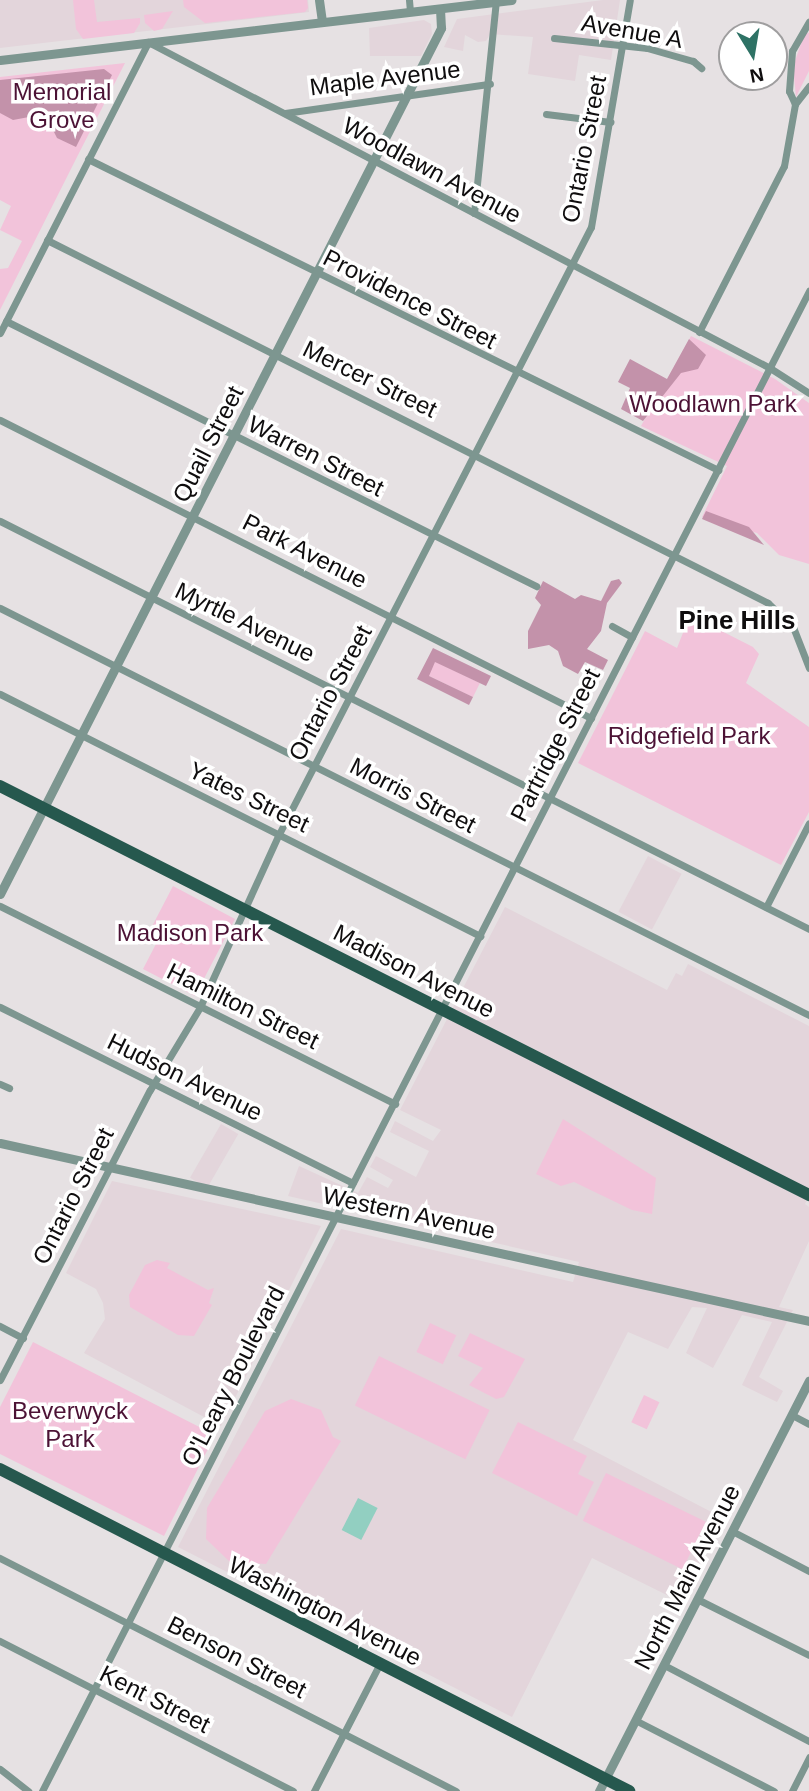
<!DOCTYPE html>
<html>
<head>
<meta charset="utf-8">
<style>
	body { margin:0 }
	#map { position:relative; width:809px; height:1791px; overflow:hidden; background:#e6e1e3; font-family:Arial,sans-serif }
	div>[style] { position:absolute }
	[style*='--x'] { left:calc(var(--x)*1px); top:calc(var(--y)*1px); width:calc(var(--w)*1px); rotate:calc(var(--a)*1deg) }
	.built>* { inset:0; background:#e3d5db; transform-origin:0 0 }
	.green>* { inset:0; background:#f2c3da; transform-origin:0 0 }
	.forest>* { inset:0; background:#c392aa }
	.water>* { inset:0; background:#92cfc1; transform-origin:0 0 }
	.minor>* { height:7px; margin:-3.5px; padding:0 3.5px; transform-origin:3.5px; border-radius:3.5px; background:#7d9690 }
	.tertiary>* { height:9px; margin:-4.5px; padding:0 4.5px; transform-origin:4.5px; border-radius:4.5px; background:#7d9690 }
	.primary>* { height:12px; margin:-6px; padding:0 6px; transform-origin:6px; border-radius:6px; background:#26584e }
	span { translate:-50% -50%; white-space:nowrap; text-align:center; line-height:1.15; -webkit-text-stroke:7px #fff; paint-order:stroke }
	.street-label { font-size:24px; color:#0f0d0e }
	.park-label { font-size:24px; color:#4c1235 }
	.neighbourhood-label { font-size:26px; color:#0f0d0e; font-weight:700 }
	.north { position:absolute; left:718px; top:21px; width:70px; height:70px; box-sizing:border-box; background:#fff; border:2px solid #9f9e9f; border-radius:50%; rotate:169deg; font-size:19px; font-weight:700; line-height:28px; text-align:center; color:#0f0d0e }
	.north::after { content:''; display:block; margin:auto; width:24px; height:32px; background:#2e7265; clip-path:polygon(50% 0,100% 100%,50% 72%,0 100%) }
</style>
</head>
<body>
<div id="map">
	<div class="built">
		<i style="clip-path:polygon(0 0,308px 0,309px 12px,0 48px)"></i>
		<i style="clip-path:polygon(603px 0,620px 0,611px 60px,579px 55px,575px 81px,528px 74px,533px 37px,490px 34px,486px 41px,478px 42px,465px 35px,463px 51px,444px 47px,457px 19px)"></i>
		<i style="clip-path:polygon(424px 20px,431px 24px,432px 34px,421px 56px,370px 56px,369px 28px)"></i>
		<i style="left:648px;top:856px;width:38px;height:63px;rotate:28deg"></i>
		<i style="clip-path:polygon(505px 907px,667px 990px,676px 973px,682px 976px,688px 964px,809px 1026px,809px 1196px,805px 1204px,809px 1207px,809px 1241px,779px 1307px,793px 1310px,759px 1377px,783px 1391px,777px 1402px,742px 1385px,772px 1322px,742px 1315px,713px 1368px,686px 1353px,707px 1308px,692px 1307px,668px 1349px,628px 1332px,573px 1440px,723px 1518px,681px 1602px,592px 1558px,512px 1717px,178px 1547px,341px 1229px,573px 1282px,579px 1262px,288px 1196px,299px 1166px,358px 1193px,367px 1177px,388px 1188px,393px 1180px,370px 1167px,376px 1156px,416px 1177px,429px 1151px,390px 1132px,395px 1121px,433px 1141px,441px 1130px,400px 1110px)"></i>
		<i style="left:221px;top:1124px;width:20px;height:62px;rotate:30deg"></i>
		<i style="clip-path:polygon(112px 1181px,321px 1226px,221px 1426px,84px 1353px,105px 1319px,103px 1303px,96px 1289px,66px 1273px)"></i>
	</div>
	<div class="green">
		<i style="clip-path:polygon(73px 0,94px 0,97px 22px,140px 18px,140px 23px,134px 33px,83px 39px,76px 29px)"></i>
		<i style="clip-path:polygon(183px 0,307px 0,308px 8px,305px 12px,205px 23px,184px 7px)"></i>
		<i style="clip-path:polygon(173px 11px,162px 29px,154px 31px,145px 23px,144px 15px)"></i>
		<i style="clip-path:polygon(805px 32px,809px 33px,809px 71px,796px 97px,793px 67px)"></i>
		<i style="clip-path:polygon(125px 63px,78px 155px,0 310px,0 269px,8px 268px,22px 241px,0 230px,11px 206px,0 200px,0 77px)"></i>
		<i style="clip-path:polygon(691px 336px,775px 379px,809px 403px,809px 564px,779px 555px,757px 533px,702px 517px,727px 466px,641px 426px)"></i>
		<i style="clip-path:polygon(690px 615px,753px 647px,759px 654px,746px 683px,809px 727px,809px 812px,781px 865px,578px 763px,645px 631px,677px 648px)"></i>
		<i style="left:435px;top:661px;width:50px;height:16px;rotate:26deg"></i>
		<i style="clip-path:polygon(173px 886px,235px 919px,195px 996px,143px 969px,157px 942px,147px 936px)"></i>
		<i style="clip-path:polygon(563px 1119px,656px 1178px,652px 1214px,632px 1210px,574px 1182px,561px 1186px,536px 1174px)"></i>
		<i style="clip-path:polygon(157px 1260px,170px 1263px,167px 1268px,208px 1290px,214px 1288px,209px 1303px,212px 1305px,194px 1336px,178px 1335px,130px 1307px,129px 1295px,145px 1265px)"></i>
		<i style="left:430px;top:1323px;width:29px;height:32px;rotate:25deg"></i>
		<i style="clip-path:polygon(470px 1333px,525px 1359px,504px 1397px,496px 1399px,469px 1385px,483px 1368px,458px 1356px)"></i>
		<i style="clip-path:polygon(33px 1342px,215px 1435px,164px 1536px,0 1454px,0 1407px)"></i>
		<i style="left:379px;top:1356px;width:123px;height:55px;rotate:26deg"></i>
		<i style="left:644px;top:1395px;width:17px;height:30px;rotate:25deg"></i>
		<i style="clip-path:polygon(291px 1399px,321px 1410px,333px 1437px,341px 1441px,266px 1564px,230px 1562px,206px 1539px,207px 1508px,265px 1411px)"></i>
		<i style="clip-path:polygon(518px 1422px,587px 1456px,578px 1474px,594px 1482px,577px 1516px,492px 1473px)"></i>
		<i style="left:606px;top:1473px;width:111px;height:53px;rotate:26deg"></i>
	</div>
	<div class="forest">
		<i style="clip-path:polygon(104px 69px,112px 75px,76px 147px,57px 138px,45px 114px,13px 120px,0 113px,0 80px)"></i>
		<i style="clip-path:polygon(689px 339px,706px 355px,698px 369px,681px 373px,643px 421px,621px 409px,630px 388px,618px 382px,630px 359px,667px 379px)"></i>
		<i style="clip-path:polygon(706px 511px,749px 527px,764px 545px,702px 519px)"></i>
		<i style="clip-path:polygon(619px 579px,622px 583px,607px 603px,601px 631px,587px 649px,608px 660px,603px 670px,585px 662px,578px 674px,563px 666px,558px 651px,549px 645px,528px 649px,528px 631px,541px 605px,535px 598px,543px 581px,575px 599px,581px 595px,601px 601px,611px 581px)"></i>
		<i style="clip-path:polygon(433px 648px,491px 676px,486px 686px,435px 662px,429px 676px,473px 697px,469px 705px,417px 679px)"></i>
	</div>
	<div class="water">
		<i style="left:358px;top:1498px;width:22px;height:36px;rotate:27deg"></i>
	</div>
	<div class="minor">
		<i style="--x:409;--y:0;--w:12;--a:85"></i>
		<i style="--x:554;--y:38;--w:94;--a:6.1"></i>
		<i style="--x:647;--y:48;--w:48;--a:15.8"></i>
		<i style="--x:693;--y:61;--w:11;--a:41"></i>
		<i style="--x:795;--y:104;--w:14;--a:-115"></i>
		<i style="--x:789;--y:91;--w:40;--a:-85.7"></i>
		<i style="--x:792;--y:51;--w:34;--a:-60"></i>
		<i style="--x:285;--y:113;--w:207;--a:-8.1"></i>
		<i style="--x:546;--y:114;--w:65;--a:7"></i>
		<i style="--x:88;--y:159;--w:703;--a:26.27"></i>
		<i style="--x:474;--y:213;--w:214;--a:-84.1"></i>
		<i style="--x:47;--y:240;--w:807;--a:26.72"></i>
		<i style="--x:768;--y:603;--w:35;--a:44"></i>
		<i style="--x:793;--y:627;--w:44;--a:68.7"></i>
		<i style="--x:6;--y:321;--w:593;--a:26.57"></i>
		<i style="--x:699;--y:332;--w:186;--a:-62.9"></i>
		<i style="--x:784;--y:166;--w:63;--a:-79.9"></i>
		<i style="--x:795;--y:104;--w:23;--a:-52"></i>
		<i style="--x:0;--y:333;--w:326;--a:-63"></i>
		<i style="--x:148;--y:42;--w:702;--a:27.66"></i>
		<i style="--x:770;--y:368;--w:46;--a:32.7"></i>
		<i style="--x:0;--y:420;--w:662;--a:26.76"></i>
		<i style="--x:0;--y:521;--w:906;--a:26.76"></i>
		<i style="--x:0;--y:608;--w:906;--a:26.71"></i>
		<i style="--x:612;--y:626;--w:23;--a:29"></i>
		<i style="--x:0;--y:694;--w:538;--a:26.76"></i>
		<i style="--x:0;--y:906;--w:442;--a:26.6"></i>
		<i style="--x:766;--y:907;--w:94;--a:-62.9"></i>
		<i style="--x:0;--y:1007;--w:394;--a:26.5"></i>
		<i style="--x:0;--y:1084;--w:10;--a:24"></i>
		<i style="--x:0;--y:1326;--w:26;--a:28"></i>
		<i style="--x:0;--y:1380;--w:326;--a:-62.7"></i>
		<i style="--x:150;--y:1090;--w:97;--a:-58.9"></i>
		<i style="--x:200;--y:1007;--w:190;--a:-65.5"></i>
		<i style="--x:279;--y:834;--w:682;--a:-62.8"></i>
		<i style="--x:591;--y:227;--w:230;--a:-80.3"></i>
		<i style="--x:792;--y:1415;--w:19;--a:28"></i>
		<i style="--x:732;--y:1531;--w:87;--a:27.5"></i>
		<i style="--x:0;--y:1558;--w:512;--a:27.07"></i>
		<i style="--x:697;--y:1599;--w:125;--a:26.6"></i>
		<i style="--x:0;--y:1641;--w:329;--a:27.1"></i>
		<i style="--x:664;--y:1665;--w:164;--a:27.7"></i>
		<i style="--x:635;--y:1720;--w:156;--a:27.1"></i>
		<i style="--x:0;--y:1769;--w:36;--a:38"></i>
		<i style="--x:42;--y:1791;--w:1685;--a:-62.92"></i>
		<i style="--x:314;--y:1791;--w:144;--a:-62.7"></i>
		<i style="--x:792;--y:1791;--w:38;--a:-63"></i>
	</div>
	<div class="tertiary">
		<i style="--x:319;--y:0;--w:22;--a:82"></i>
		<i style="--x:0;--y:60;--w:515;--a:-6.7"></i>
		<i style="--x:0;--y:894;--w:972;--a:-63.01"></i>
		<i style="--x:441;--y:28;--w:19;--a:-93"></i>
		<i style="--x:0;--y:1143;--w:828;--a:12.41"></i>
		<i style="--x:599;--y:1791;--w:461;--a:-62.9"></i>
	</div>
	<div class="primary">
		<i style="--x:0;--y:786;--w:907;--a:26.82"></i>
		<i style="--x:0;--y:1469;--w:707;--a:27.11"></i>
	</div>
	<div class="street-label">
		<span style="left:632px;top:31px;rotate:10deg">Avenue A</span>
		<span style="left:385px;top:78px;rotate:-7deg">Maple Avenue</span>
		<span style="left:584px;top:149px;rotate:-79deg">Ontario Street</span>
		<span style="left:432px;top:170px;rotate:28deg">Woodlawn Avenue</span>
		<span style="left:410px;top:299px;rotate:27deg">Providence Street</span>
		<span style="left:370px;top:379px;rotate:26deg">Mercer Street</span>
		<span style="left:208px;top:444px;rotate:-63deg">Quail Street</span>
		<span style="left:316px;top:456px;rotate:27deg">Warren Street</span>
		<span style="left:305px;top:551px;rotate:27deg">Park Avenue</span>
		<span style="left:245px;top:622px;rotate:26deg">Myrtle Avenue</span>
		<span style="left:330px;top:693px;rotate:-62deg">Ontario Street</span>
		<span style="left:555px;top:745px;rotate:-63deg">Partridge Street</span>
		<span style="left:413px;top:795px;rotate:27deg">Morris Street</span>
		<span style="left:249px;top:797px;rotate:26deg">Yates Street</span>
		<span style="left:414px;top:971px;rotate:27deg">Madison Avenue</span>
		<span style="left:243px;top:1006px;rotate:26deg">Hamilton Street</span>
		<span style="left:185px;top:1077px;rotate:26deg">Hudson Avenue</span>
		<span style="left:73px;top:1196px;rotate:-63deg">Ontario Street</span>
		<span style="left:409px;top:1213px;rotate:12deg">Western Avenue</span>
		<span style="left:233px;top:1376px;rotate:-63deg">O'Leary Boulevard</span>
		<span style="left:687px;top:1577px;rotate:-63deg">North Main Avenue</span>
		<span style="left:325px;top:1611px;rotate:27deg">Washington Avenue</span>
		<span style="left:237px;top:1657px;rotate:27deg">Benson Street</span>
		<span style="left:155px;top:1699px;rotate:27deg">Kent Street</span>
	</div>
	<div class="park-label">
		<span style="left:62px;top:106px">Memorial<br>Grove</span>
		<span style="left:713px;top:404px">Woodlawn Park</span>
		<span style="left:689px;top:736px">Ridgefield Park</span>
		<span style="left:190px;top:933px">Madison Park</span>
		<span style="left:70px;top:1425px">Beverwyck<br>Park</span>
	</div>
	<div class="neighbourhood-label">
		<span style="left:737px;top:621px">Pine Hills</span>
	</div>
	<div class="north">N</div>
</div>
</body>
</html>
